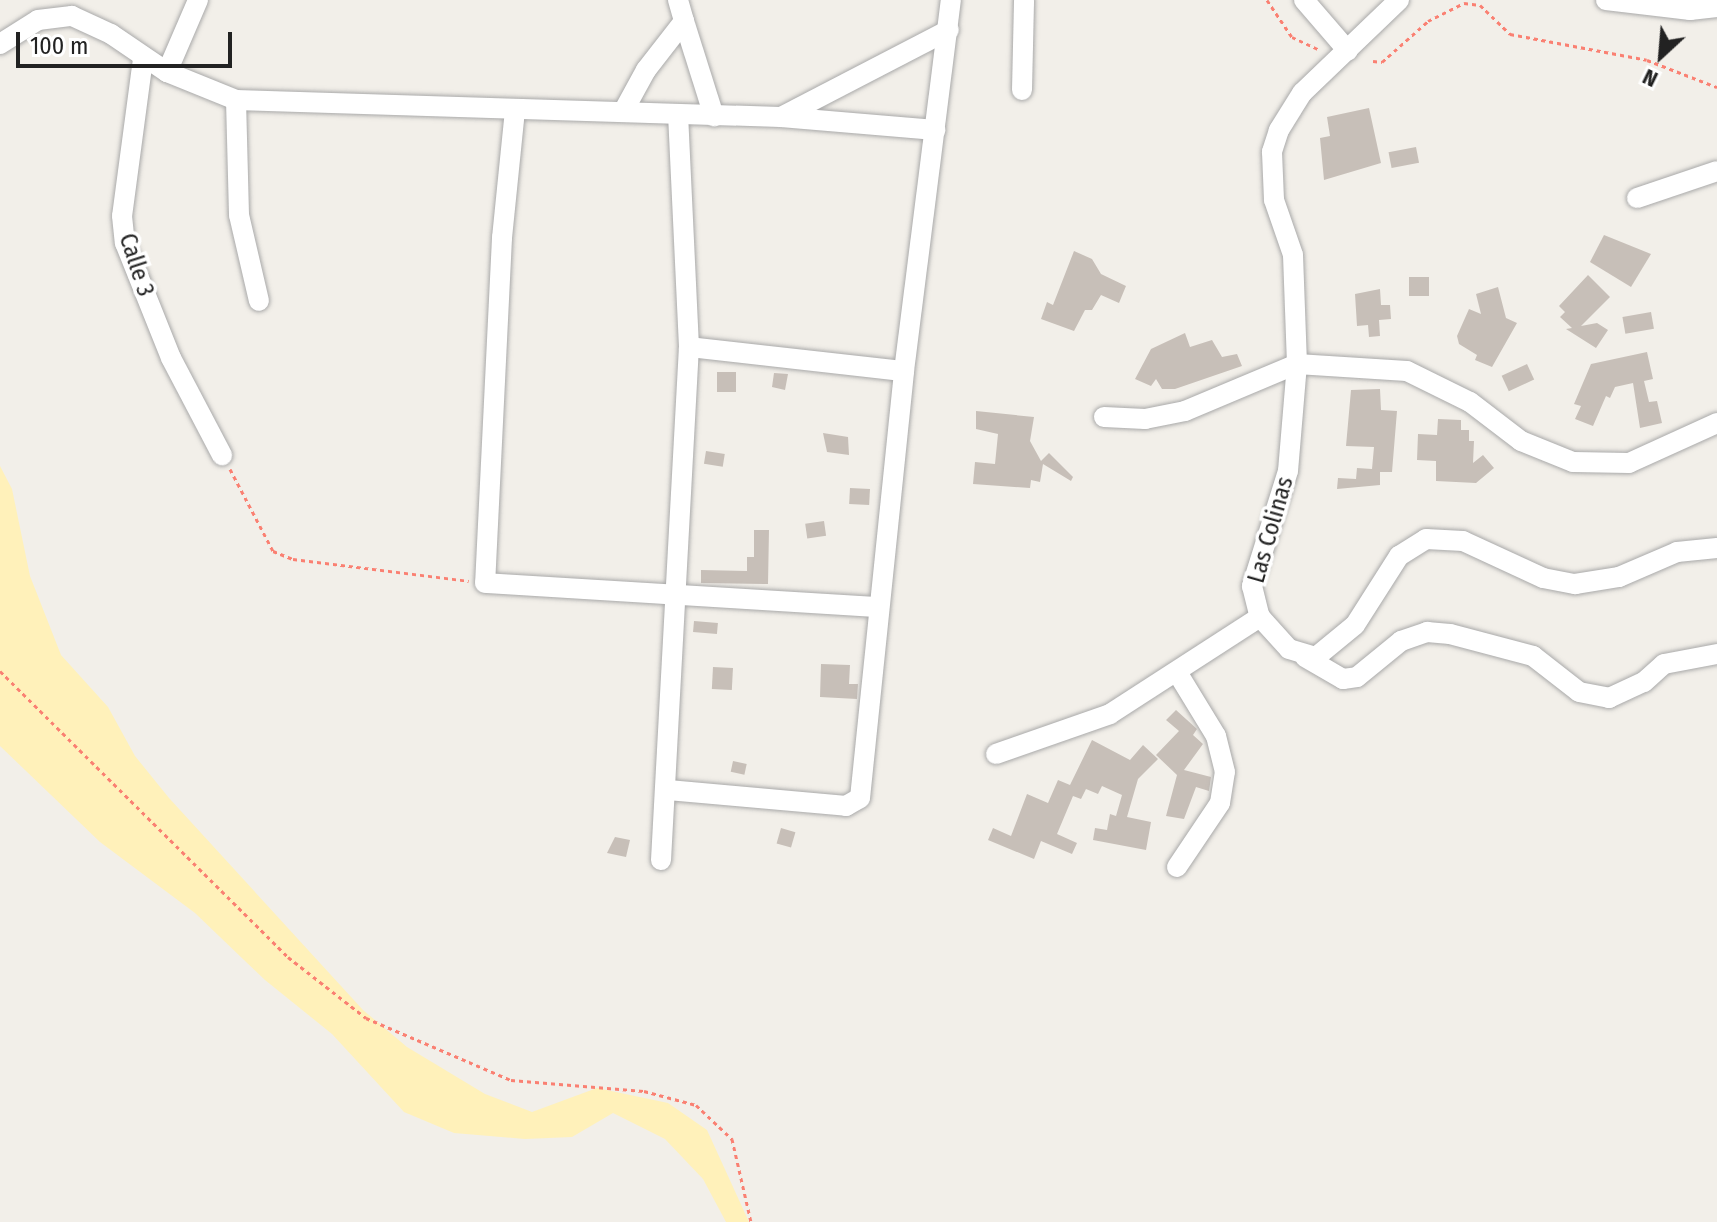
<!DOCTYPE html>
<html>
<head>
<meta charset="utf-8">
<style>
	body { margin:0 }
	#map { position:relative; width:1717px; height:1222px; overflow:hidden; background:#f2efe9; font-family:"Fira Sans Condensed",sans-serif }
	div>[style] { position:absolute }
	[style*='--x'] { left:calc(var(--x)*1px); top:calc(var(--y)*1px); width:calc(var(--w)*1px); rotate:calc(var(--a)*1deg) }
	.sand>* { inset:0; background:#fff1ba }
	.building>* { inset:0; background:#c7bfb8; transform-origin:0 0 }
	.path>* { height:3px; margin-top:-1.5px; transform-origin:0; background:repeating-linear-gradient(90deg,#fa8072 0 4px,transparent 0 8px) }
	.roads { filter:drop-shadow(0 0 2px #a9a9a9) drop-shadow(0 0 2px #a9a9a9) }
	.minor>* { height:20px; margin:-10px; padding:0 10px; transform-origin:10px; border-radius:10px; background:#fff }
	span { translate:-50% -50%; white-space:nowrap; text-align:center; line-height:1.15; -webkit-text-stroke:7px #fff; paint-order:stroke }
	.street-label { font-size:24px; color:#222 }
	.north { position:absolute; left:1621px; top:16px; width:80px; height:80px; -webkit-text-stroke:6px #fff; paint-order:stroke; rotate:206deg; font-size:22px; font-weight:700; line-height:32px; text-align:center; color:#222 }
	.north::after { content:''; display:block; margin:auto; width:28px; height:36px; background:#222; clip-path:polygon(50% 0,100% 100%,50% 72%,0 100%) }
	.scale { position:absolute; left:16px; top:32px; width:216px; height:36px; box-sizing:border-box; border:4px solid #222; border-top:0; padding-left:10px; font-size:24px; line-height:28px; white-space:nowrap; color:#222; -webkit-text-stroke:6px #fff; paint-order:stroke }
</style>
</head>
<body>
<div id="map">
	<div class="sand">
		<i style="clip-path:polygon(0 466px,12px 489px,30px 576px,61px 655px,108px 707px,135px 756px,169px 798px,363px 1010px,407px 1047px,485px 1094px,532px 1112px,597px 1088px,668px 1103px,707px 1130px,749px 1222px,726px 1222px,703px 1179px,665px 1139px,613px 1113px,572px 1137px,525px 1139px,454px 1133px,404px 1112px,332px 1034px,265px 980px,195px 913px,100px 842px,0 746px)"></i>
	</div>
	<div class="building">
		<i style="clip-path:polygon(1369px 108px,1381px 163px,1324px 180px,1320px 138px,1330px 136px,1327px 117px)"></i>
		<i style="left:1416px;top:147px;width:16px;height:28px;rotate:79deg"></i>
		<i style="clip-path:polygon(1604px 235px,1651px 254px,1631px 287px,1590px 262px)"></i>
		<i style="clip-path:polygon(1074px 251px,1092px 259px,1101px 274px,1126px 286px,1119px 303px,1101px 295px,1092px 310px,1085px 310px,1074px 331px,1041px 319px,1047px 302px,1053px 305px)"></i>
		<i style="clip-path:polygon(1588px 275px,1610px 297px,1581px 326px,1597px 323px,1608px 330px,1596px 348px,1566px 329px,1572px 328px,1560px 317px,1565px 312px,1559px 306px)"></i>
		<i style="left:1409px;top:277px;width:20px;height:19px"></i>
		<i style="clip-path:polygon(1498px 287px,1506px 318px,1517px 323px,1492px 367px,1475px 360px,1477px 355px,1459px 344px,1457px 336px,1469px 309px,1481px 314px,1476px 294px)"></i>
		<i style="clip-path:polygon(1380px 289px,1381px 305px,1390px 305px,1391px 319px,1379px 320px,1380px 336px,1369px 337px,1368px 325px,1357px 326px,1355px 294px)"></i>
		<i style="left:1651px;top:312px;width:17px;height:29px;rotate:80deg"></i>
		<i style="clip-path:polygon(1185px 333px,1190px 347px,1212px 340px,1222px 357px,1237px 354px,1242px 366px,1175px 389px,1162px 389px,1156px 379px,1151px 386px,1135px 379px,1151px 349px)"></i>
		<i style="clip-path:polygon(1647px 352px,1653px 379px,1644px 381px,1649px 402px,1657px 401px,1662px 423px,1640px 428px,1633px 383px,1615px 387px,1610px 398px,1606px 396px,1593px 426px,1575px 419px,1581px 406px,1574px 404px,1591px 364px)"></i>
		<i style="left:1527px;top:364px;width:17px;height:28px;rotate:65deg"></i>
		<i style="left:717px;top:372px;width:19px;height:20px"></i>
		<i style="clip-path:polygon(774px 373px,788px 374px,785px 390px,772px 387px)"></i>
		<i style="clip-path:polygon(1380px 389px,1381px 410px,1397px 411px,1392px 472px,1380px 472px,1380px 485px,1337px 489px,1338px 478px,1356px 479px,1357px 468px,1372px 469px,1374px 447px,1346px 446px,1351px 390px)"></i>
		<i style="clip-path:polygon(976px 411px,1034px 417px,1030px 441px,1041px 461px,1049px 453px,1073px 477px,1071px 481px,1043px 464px,1040px 482px,1031px 480px,1030px 488px,973px 484px,975px 462px,995px 464px,998px 434px,976px 429px)"></i>
		<i style="clip-path:polygon(1438px 419px,1461px 420px,1461px 430px,1469px 430px,1469px 441px,1474px 441px,1473px 463px,1483px 455px,1494px 468px,1476px 483px,1436px 481px,1436px 461px,1417px 460px,1418px 434px,1437px 435px)"></i>
		<i style="clip-path:polygon(823px 433px,848px 437px,849px 455px,827px 452px)"></i>
		<i style="left:706px;top:451px;width:19px;height:13px;rotate:9deg"></i>
		<i style="left:850px;top:488px;width:20px;height:16px;rotate:3deg"></i>
		<i style="left:824px;top:521px;width:15px;height:19px;rotate:82deg"></i>
		<i style="clip-path:polygon(754px 530px,769px 530px,768px 584px,701px 583px,701px 570px,747px 571px,747px 557px,754px 557px)"></i>
		<i style="left:694px;top:621px;width:24px;height:11px;rotate:5deg"></i>
		<i style="clip-path:polygon(821px 664px,850px 665px,849px 684px,858px 684px,857px 699px,820px 697px)"></i>
		<i style="left:713px;top:667px;width:20px;height:22px;rotate:3deg"></i>
		<i style="clip-path:polygon(1176px 710px,1197px 729px,1193px 735px,1203px 744px,1184px 770px,1211px 777px,1209px 791px,1196px 787px,1184px 819px,1166px 816px,1177px 775px,1156px 755px,1179px 731px,1166px 720px)"></i>
		<i style="clip-path:polygon(1092px 740px,1130px 760px,1143px 745px,1158px 759px,1138px 779px,1127px 817px,1151px 822px,1146px 850px,1093px 840px,1095px 828px,1107px 830px,1110px 814px,1116px 816px,1122px 795px,1102px 786px,1098px 794px,1086px 789px,1081px 799px,1073px 796px,1057px 834px,1077px 843px,1072px 854px,1041px 841px,1034px 859px,988px 840px,993px 828px,1011px 836px,1027px 794px,1048px 803px,1058px 780px,1070px 785px)"></i>
		<i style="left:733px;top:761px;width:14px;height:11px;rotate:12deg"></i>
		<i style="left:781px;top:828px;width:15px;height:16px;rotate:16deg"></i>
		<i style="clip-path:polygon(615px 837px,630px 840px,626px 857px,607px 853px)"></i>
	</div>
	<div class="path">
		<i style="--x:1267;--y:0;--w:45;--a:56"></i>
		<i style="--x:1292;--y:37;--w:29;--a:25"></i>
		<i style="--x:1373;--y:61;--w:9;--a:6"></i>
		<i style="--x:1382;--y:62;--w:62;--a:-41.7"></i>
		<i style="--x:1428;--y:21;--w:40;--a:-26.6"></i>
		<i style="--x:1464;--y:3;--w:16;--a:7"></i>
		<i style="--x:1480;--y:5;--w:42;--a:44"></i>
		<i style="--x:1510;--y:34;--w:139;--a:10.7"></i>
		<i style="--x:1647;--y:60;--w:75;--a:21.1"></i>
		<i style="--x:230;--y:469;--w:93;--a:62.3"></i>
		<i style="--x:273;--y:551;--w:22;--a:22"></i>
		<i style="--x:293;--y:559;--w:177;--a:7.1"></i>
		<i style="--x:0;--y:671;--w:406;--a:44.8"></i>
		<i style="--x:288;--y:957;--w:99;--a:38"></i>
		<i style="--x:366;--y:1018;--w:158;--a:23.2"></i>
		<i style="--x:511;--y:1080;--w:133;--a:4.7"></i>
		<i style="--x:644;--y:1091;--w:54;--a:15.1"></i>
		<i style="--x:696;--y:1105;--w:50;--a:43.4"></i>
		<i style="--x:732;--y:1139;--w:85;--a:77.1"></i>
	</div>
	<div class="roads">
		<div class="minor">
			<i style="--x:1304;--y:0;--w:67;--a:49.2"></i>
			<i style="--x:1399;--y:0;--w:134;--a:136.2"></i>
			<i style="--x:1302;--y:93;--w:44;--a:121.9"></i>
			<i style="--x:1279;--y:130;--w:23;--a:108"></i>
			<i style="--x:1272;--y:152;--w:48;--a:87.6"></i>
			<i style="--x:1274;--y:200;--w:58;--a:70.9"></i>
			<i style="--x:1293;--y:255;--w:109;--a:87.9"></i>
			<i style="--x:1297;--y:364;--w:107;--a:94.8"></i>
			<i style="--x:1288;--y:471;--w:121;--a:107.4"></i>
			<i style="--x:1252;--y:586;--w:32;--a:76"></i>
			<i style="--x:1260;--y:617;--w:43;--a:47.8"></i>
			<i style="--x:1289;--y:649;--w:28;--a:17"></i>
			<i style="--x:1316;--y:657;--w:50;--a:-39.4"></i>
			<i style="--x:1355;--y:625;--w:82;--a:-57.5"></i>
			<i style="--x:1399;--y:556;--w:32;--a:-32"></i>
			<i style="--x:1426;--y:539;--w:37;--a:3"></i>
			<i style="--x:1463;--y:541;--w:88;--a:24.8"></i>
			<i style="--x:1543;--y:578;--w:33;--a:11"></i>
			<i style="--x:1575;--y:584;--w:45;--a:-9"></i>
			<i style="--x:1619;--y:577;--w:63;--a:-23.3"></i>
			<i style="--x:1677;--y:552;--w:40;--a:-5.7"></i>
			<i style="--x:1606;--y:0;--w:85;--a:6.8"></i>
			<i style="--x:1690;--y:10;--w:27;--a:-6"></i>
			<i style="--x:684;--y:21;--w:100;--a:72.5"></i>
			<i style="--x:0;--y:44;--w:45;--a:-32.3"></i>
			<i style="--x:38;--y:20;--w:34;--a:-7"></i>
			<i style="--x:72;--y:16;--w:43;--a:24.8"></i>
			<i style="--x:111;--y:34;--w:68;--a:34.2"></i>
			<i style="--x:167;--y:72;--w:74;--a:22.1"></i>
			<i style="--x:236;--y:100;--w:545;--a:1.79"></i>
			<i style="--x:781;--y:117;--w:155;--a:4.8"></i>
			<i style="--x:143;--y:59;--w:158;--a:97.6"></i>
			<i style="--x:122;--y:216;--w:27;--a:84"></i>
			<i style="--x:125;--y:243;--w:124;--a:68.2"></i>
			<i style="--x:171;--y:358;--w:110;--a:62.3"></i>
			<i style="--x:167;--y:72;--w:78;--a:-66.7"></i>
			<i style="--x:1022;--y:90;--w:90;--a:-88.7"></i>
			<i style="--x:236;--y:100;--w:115;--a:88.5"></i>
			<i style="--x:239;--y:215;--w:88;--a:76.9"></i>
			<i style="--x:515;--y:110;--w:129;--a:95.8"></i>
			<i style="--x:502;--y:238;--w:345;--a:92.8"></i>
			<i style="--x:485;--y:583;--w:394;--a:3.5"></i>
			<i style="--x:623;--y:112;--w:48;--a:-61.3"></i>
			<i style="--x:646;--y:70;--w:62;--a:-52.2"></i>
			<i style="--x:684;--y:21;--w:22;--a:-106"></i>
			<i style="--x:781;--y:117;--w:189;--a:-27.4"></i>
			<i style="--x:1637;--y:198;--w:84;--a:-18.6"></i>
			<i style="--x:689;--y:347;--w:216;--a:6.4"></i>
			<i style="--x:1104;--y:417;--w:41;--a:2.8"></i>
			<i style="--x:1145;--y:419;--w:41;--a:-11.3"></i>
			<i style="--x:1185;--y:411;--w:121;--a:-22.8"></i>
			<i style="--x:1297;--y:364;--w:110;--a:3.6"></i>
			<i style="--x:1407;--y:371;--w:70;--a:26.2"></i>
			<i style="--x:1470;--y:402;--w:64;--a:37.4"></i>
			<i style="--x:1521;--y:441;--w:56;--a:22"></i>
			<i style="--x:1573;--y:462;--w:56;--a:1"></i>
			<i style="--x:1629;--y:463;--w:97;--a:-24.4"></i>
			<i style="--x:1305;--y:657;--w:44;--a:30.1"></i>
			<i style="--x:1343;--y:679;--w:14;--a:-8"></i>
			<i style="--x:1357;--y:677;--w:57;--a:-39.3"></i>
			<i style="--x:1401;--y:641;--w:28;--a:-19"></i>
			<i style="--x:1427;--y:632;--w:23;--a:5"></i>
			<i style="--x:1450;--y:634;--w:86;--a:14.8"></i>
			<i style="--x:1533;--y:656;--w:58;--a:38"></i>
			<i style="--x:1579;--y:692;--w:31;--a:11"></i>
			<i style="--x:1609;--y:698;--w:38;--a:-25"></i>
			<i style="--x:1644;--y:682;--w:27;--a:-42"></i>
			<i style="--x:1664;--y:664;--w:54;--a:-10.7"></i>
			<i style="--x:996;--y:754;--w:121;--a:-19.3"></i>
			<i style="--x:1110;--y:714;--w:179;--a:-32.9"></i>
			<i style="--x:668;--y:790;--w:179;--a:5.1"></i>
			<i style="--x:846;--y:806;--w:16;--a:-30"></i>
			<i style="--x:860;--y:798;--w:429;--a:-84.1"></i>
			<i style="--x:904;--y:371;--w:374;--a:-82.8"></i>
			<i style="--x:661;--y:860;--w:514;--a:-86.88"></i>
			<i style="--x:689;--y:347;--w:230;--a:-92.7"></i>
			<i style="--x:1177;--y:867;--w:77;--a:-56.1"></i>
			<i style="--x:1220;--y:803;--w:31;--a:-81"></i>
			<i style="--x:1225;--y:772;--w:37;--a:-104"></i>
			<i style="--x:1216;--y:736;--w:75;--a:-121.4"></i>
		</div>
	</div>
	<div class="street-label">
		<span style="left:136px;top:265px;rotate:72deg">Calle 3</span>
		<span style="left:1271px;top:530px;rotate:-74deg">Las Colinas</span>
	</div>
	<div class="north">N</div>
	<div class="scale">100 m</div>
</div>
</body>
</html>
